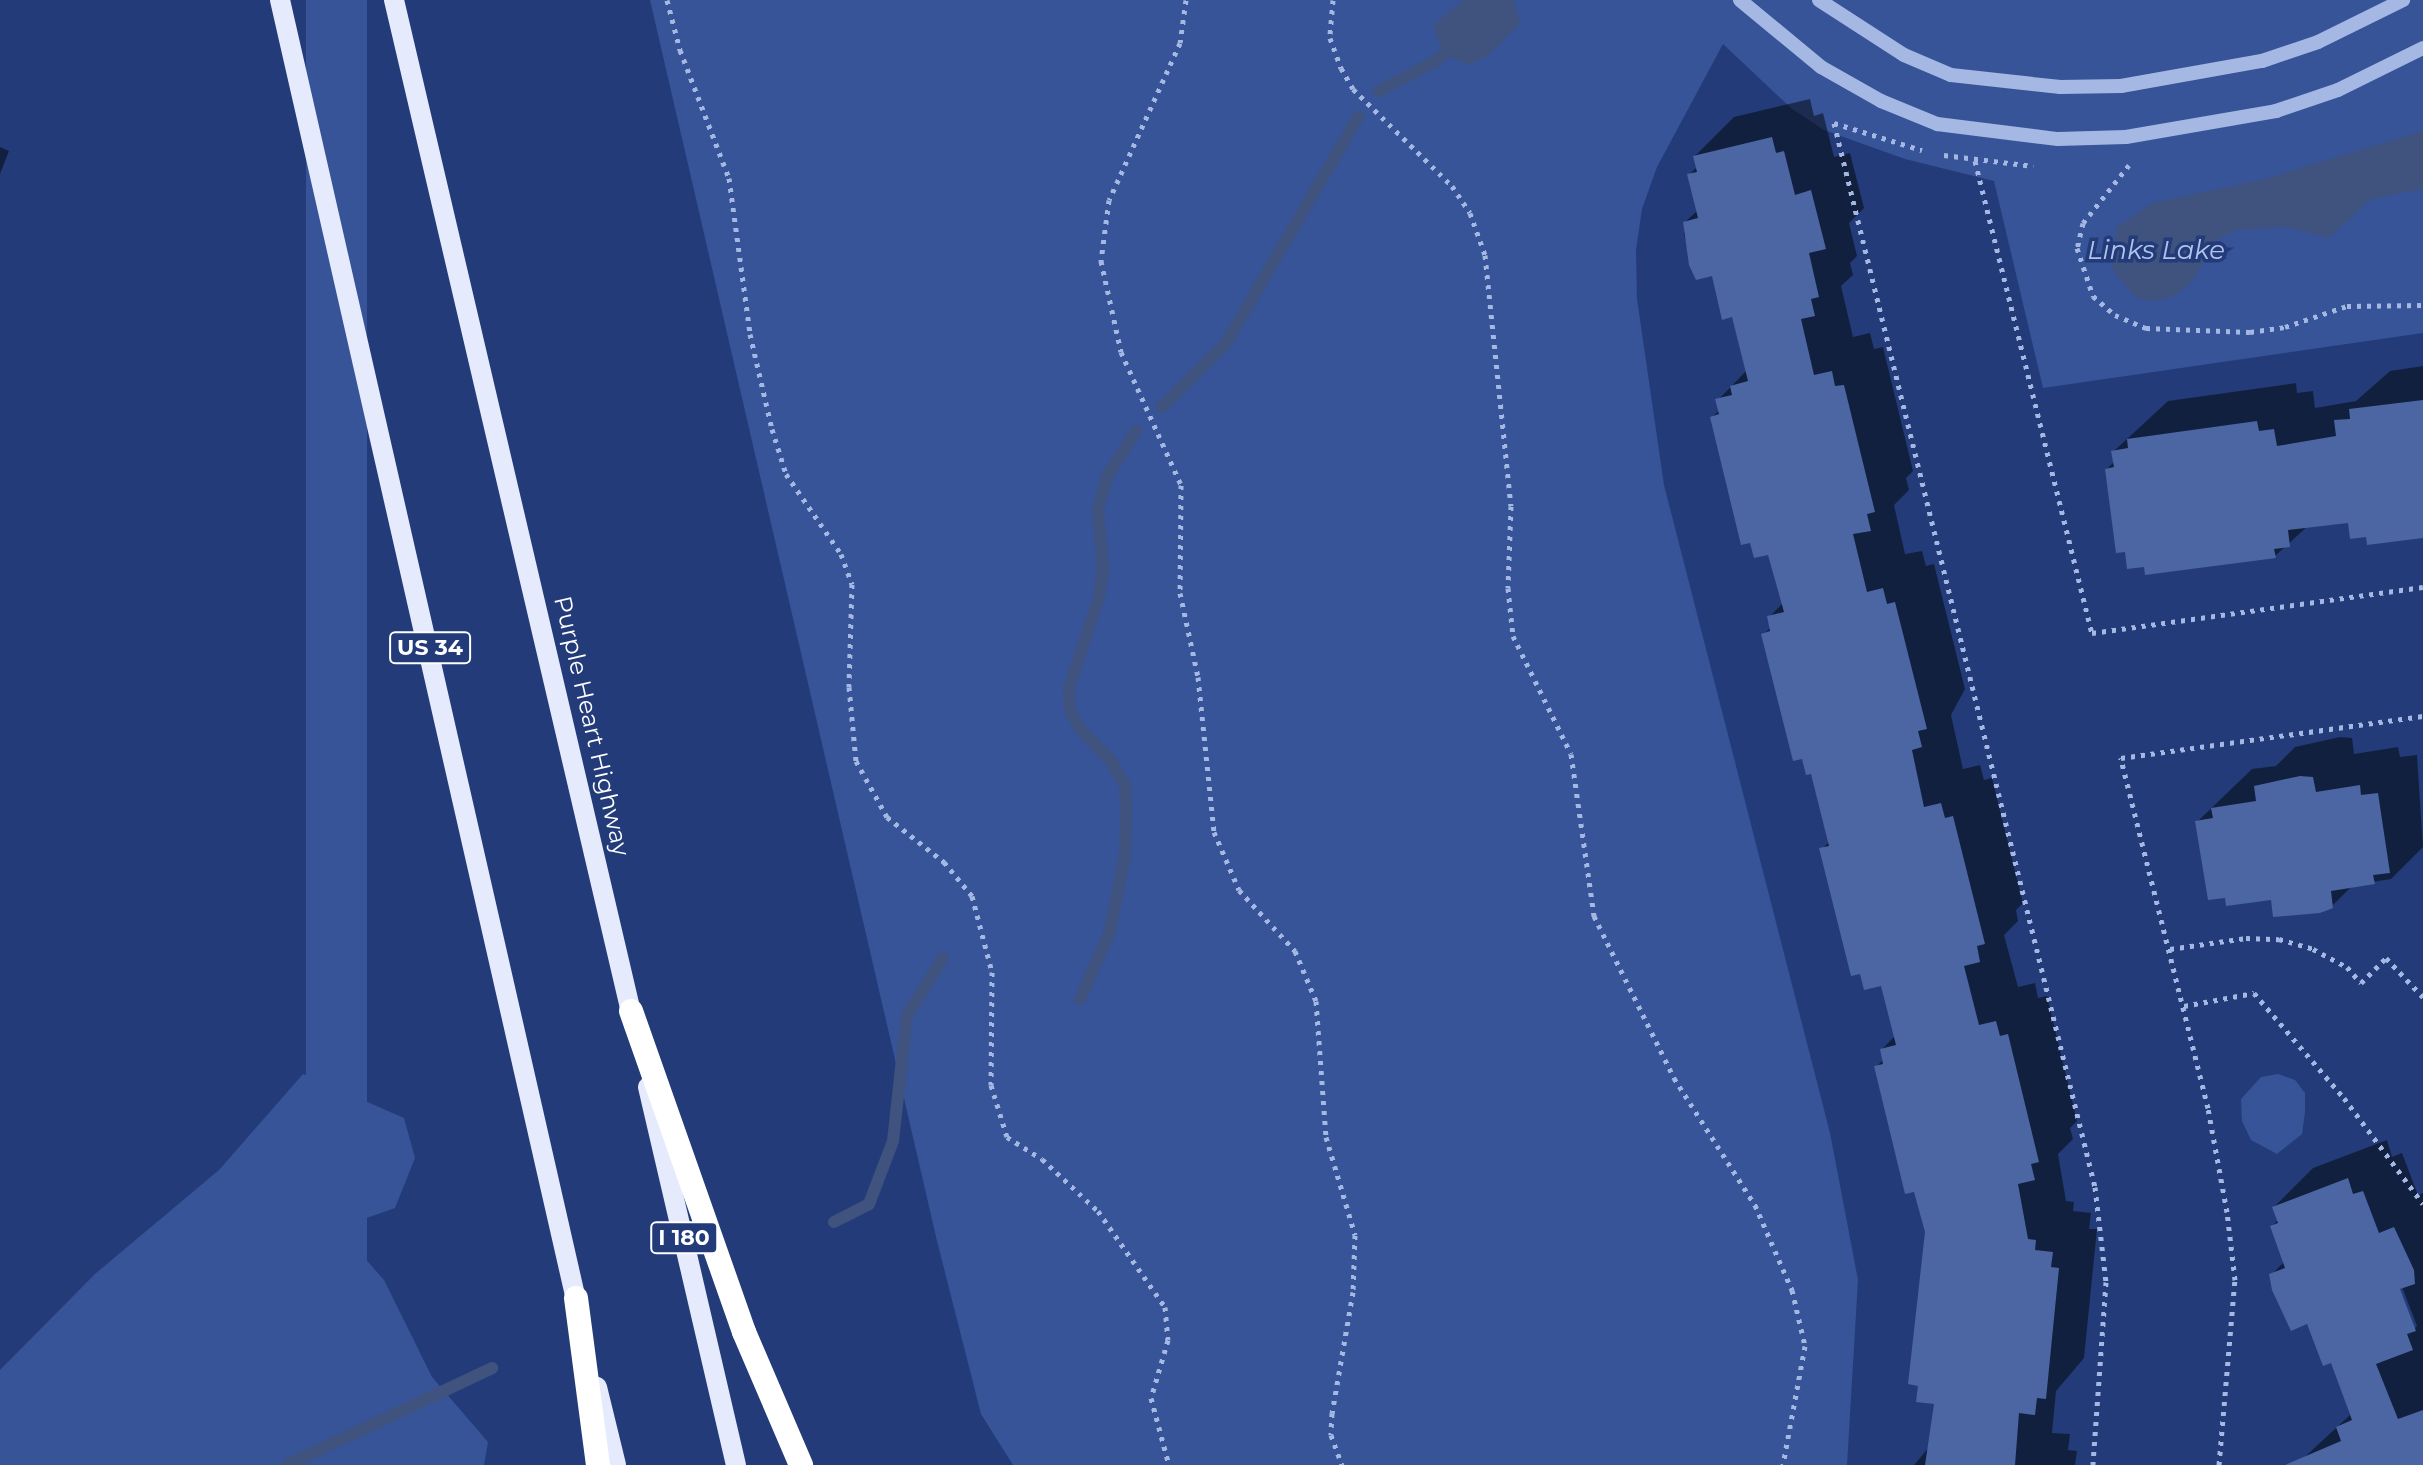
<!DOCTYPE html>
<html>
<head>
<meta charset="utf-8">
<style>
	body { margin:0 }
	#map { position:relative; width:2423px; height:1465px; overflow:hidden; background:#233c79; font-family:Montserrat,sans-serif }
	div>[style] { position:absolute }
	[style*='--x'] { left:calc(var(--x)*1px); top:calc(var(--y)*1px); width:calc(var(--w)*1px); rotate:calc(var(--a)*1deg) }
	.green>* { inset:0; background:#365497; transform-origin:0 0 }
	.water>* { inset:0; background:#40537f }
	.shadow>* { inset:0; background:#0007 }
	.stream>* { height:12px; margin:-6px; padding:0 6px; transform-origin:6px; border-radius:6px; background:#40537f }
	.building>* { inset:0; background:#4b66a3 }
	.path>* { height:5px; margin-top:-2.5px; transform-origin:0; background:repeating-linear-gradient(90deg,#a5b8e4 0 4px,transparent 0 10px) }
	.minor>* { height:14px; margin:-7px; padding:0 7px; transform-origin:7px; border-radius:7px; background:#a5b8e4 }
	.major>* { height:20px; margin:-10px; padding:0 10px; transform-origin:10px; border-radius:10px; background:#e5eafc }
	.highway>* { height:24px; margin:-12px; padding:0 12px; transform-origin:12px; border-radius:12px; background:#fff }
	span { translate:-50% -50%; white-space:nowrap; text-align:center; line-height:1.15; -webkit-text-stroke:7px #233c79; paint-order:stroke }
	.shield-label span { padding:2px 6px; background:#233c79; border:2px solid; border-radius:6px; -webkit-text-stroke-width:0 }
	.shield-label { font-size:22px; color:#fff; font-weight:700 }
	.street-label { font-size:24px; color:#fff }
	.water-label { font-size:26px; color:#b0c3ec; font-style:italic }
</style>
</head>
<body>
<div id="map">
	<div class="green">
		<i style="left:306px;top:0;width:61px;height:1504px"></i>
		<i style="clip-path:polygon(650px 0,2423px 0,2423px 333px,2043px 388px,1994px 181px,1905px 159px,1824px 130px,1791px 108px,1723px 44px,1657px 167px,1642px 209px,1636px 250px,1637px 299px,1664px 485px,1830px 1133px,1858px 1280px,1847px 1465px,1013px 1465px,981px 1414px,937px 1241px)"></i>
		<i style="clip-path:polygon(303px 1074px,404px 1118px,415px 1158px,395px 1208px,338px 1228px,384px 1280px,432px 1377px,488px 1442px,484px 1465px,0 1465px,0 1370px,95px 1274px,219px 1170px)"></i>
		<i style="clip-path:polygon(2278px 1074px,2295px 1080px,2305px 1093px,2305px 1112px,2302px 1134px,2277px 1154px,2251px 1140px,2242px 1121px,2241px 1099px,2261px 1077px)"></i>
	</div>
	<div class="water">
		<i style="clip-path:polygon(1463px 0,1513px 0,1520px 23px,1489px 55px,1469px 65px,1443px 54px,1433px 25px)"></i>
		<i style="clip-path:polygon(2423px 131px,2423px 189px,2371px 199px,2329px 238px,2287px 227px,2236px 230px,2218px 239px,2189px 285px,2175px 296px,2156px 301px,2136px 298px,2112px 269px,2117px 227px,2152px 203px,2265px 179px)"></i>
	</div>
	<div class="shadow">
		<i style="clip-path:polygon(1810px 99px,1814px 116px,1823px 113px,1834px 157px,1850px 153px,1864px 208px,1849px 223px,1857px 256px,1850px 263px,1853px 275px,1841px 286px,1853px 337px,1870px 333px,1874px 349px,1883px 347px,1913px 471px,1906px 478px,1909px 490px,1894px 505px,1905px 554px,1922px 551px,1926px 566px,1934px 564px,1965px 689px,1951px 715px,1963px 769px,1980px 765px,1984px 780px,1992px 778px,2023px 903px,2016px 910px,2018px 921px,2004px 935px,2018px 987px,2035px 983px,2038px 998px,2047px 996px,2077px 1121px,2070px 1128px,2073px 1139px,2058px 1154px,2066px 1201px,2074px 1202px,2073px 1211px,2091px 1213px,2089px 1229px,2097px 1229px,2084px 1358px,2056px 1391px,2052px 1433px,2070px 1434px,2068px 1450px,2077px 1451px,2075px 1465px,1914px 1465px,1930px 1446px,1936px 1402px,1927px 1232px,1876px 1067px,1884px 1059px,1882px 1049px,1895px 1036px,1882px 984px,1822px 849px,1830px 841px,1812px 772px,1764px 634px,1771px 627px,1769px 617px,1783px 603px,1769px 552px,1712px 417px,1720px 410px,1718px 400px,1747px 370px,1733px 315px,1713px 274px,1698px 278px,1684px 235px,1684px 223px,1698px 210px,1689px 175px,1697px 167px,1695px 156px,1734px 117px)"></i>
		<i style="clip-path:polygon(0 147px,9px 151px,0 174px)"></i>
		<i style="clip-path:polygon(2423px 366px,2423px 536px,2368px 534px,2350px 521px,2309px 525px,2275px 556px,2107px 469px,2115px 461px,2114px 451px,2168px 401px,2296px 383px,2297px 393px,2313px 391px,2315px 408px,2356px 401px,2390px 371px)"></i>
		<i style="clip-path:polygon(2340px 737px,2352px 738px,2354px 754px,2398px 747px,2400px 757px,2417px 755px,2423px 847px,2391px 879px,2353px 885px,2332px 906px,2272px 898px,2198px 821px,2252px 769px,2276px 766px,2295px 747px)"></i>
		<i style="clip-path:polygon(evenodd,2387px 1140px,2392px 1157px,2402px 1153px,2418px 1195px,2423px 1193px,2423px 1465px,2296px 1465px,2350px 1415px,2332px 1361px,2272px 1274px,2285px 1261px,2272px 1226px,2279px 1219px,2274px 1207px,2313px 1168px,2387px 1140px,2399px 1279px,2417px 1326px,2414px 1329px,2395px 1280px,2399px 1279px)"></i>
	</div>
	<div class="stream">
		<i style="--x:1379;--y:91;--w:64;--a:-27.8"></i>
		<i style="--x:1436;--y:61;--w:23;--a:-43"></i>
		<i style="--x:1162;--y:407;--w:91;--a:-45"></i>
		<i style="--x:1226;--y:343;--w:262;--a:-59.7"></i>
		<i style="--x:1080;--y:999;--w:71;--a:-66"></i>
		<i style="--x:1109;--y:934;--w:80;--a:-78.4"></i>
		<i style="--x:1125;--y:856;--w:45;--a:-88.7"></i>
		<i style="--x:1126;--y:811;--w:26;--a:-92"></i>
		<i style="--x:1125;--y:785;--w:28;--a:-120"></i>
		<i style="--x:1111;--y:761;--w:45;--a:-134.1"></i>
		<i style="--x:1080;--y:729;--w:21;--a:-118"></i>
		<i style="--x:1070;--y:710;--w:22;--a:-93"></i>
		<i style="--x:1069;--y:688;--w:96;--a:-71.8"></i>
		<i style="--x:1099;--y:597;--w:27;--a:-82"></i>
		<i style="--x:1103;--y:570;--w:61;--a:-94.7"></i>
		<i style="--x:1098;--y:509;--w:35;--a:-74"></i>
		<i style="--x:1108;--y:475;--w:52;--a:-57.5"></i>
		<i style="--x:834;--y:1222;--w:39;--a:-27"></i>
		<i style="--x:869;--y:1204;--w:67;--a:-69.1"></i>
		<i style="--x:893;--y:1141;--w:127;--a:-83.7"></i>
		<i style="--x:907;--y:1015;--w:67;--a:-57.7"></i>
		<i style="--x:287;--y:1465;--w:227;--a:-25.3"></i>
	</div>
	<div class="building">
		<i style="clip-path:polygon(1772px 137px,1776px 153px,1784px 151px,1795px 195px,1811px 190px,1826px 249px,1809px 253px,1819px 297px,1811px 299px,1815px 316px,1801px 319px,1814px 375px,1832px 371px,1835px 386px,1844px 385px,1875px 512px,1867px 514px,1871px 531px,1853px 534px,1867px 592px,1883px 588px,1887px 604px,1895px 602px,1927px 729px,1918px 731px,1922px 747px,1912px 750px,1924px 807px,1941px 803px,1945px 818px,1953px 816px,1985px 944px,1977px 946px,1980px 962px,1964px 966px,1979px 1025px,1996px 1021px,2000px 1036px,2008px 1034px,2039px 1162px,2031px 1164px,2035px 1180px,2018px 1184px,2028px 1239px,2036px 1240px,2035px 1250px,2053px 1252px,2051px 1267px,2059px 1268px,2046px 1399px,2037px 1398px,2035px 1415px,2019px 1413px,2015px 1465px,1925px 1465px,1934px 1404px,1916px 1402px,1918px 1386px,1908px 1384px,1925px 1232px,1914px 1192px,1905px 1194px,1874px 1066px,1883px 1064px,1880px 1049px,1896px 1045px,1881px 986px,1864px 990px,1860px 974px,1851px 976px,1819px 848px,1829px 846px,1811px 774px,1806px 775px,1802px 759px,1793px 761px,1761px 634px,1770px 631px,1767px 616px,1784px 612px,1768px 555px,1754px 558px,1750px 543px,1741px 545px,1710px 417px,1719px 414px,1715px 399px,1732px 395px,1730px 386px,1748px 381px,1732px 317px,1722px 320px,1712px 276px,1696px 280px,1689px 265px,1683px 222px,1698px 218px,1687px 174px,1697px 172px,1693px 156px)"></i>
		<i style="clip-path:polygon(2423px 400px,2423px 538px,2367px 545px,2366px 537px,2350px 539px,2348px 523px,2288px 530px,2290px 547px,2274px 549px,2276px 558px,2145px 575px,2144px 567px,2127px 569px,2125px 552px,2116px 553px,2105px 469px,2114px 467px,2111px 451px,2128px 448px,2127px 439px,2257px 421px,2259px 431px,2274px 429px,2277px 446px,2336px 436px,2334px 420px,2350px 419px,2349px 409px)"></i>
		<i style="clip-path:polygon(2300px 776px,2313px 777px,2316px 792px,2360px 785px,2361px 795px,2378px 793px,2390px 873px,2373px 875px,2375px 884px,2331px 891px,2333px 908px,2320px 913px,2273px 917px,2271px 900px,2226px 906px,2225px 898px,2208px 900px,2195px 821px,2213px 818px,2211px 808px,2256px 801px,2254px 786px)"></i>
		<i style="clip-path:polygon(2348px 1178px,2353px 1194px,2363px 1191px,2379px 1233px,2394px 1227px,2414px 1270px,2415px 1284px,2400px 1289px,2416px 1331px,2407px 1334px,2413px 1350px,2376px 1364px,2398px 1419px,2423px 1410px,2423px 1465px,2285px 1465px,2341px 1441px,2336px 1427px,2352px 1420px,2331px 1363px,2323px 1366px,2307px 1324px,2291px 1331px,2272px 1290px,2269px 1274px,2285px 1268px,2270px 1226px,2278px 1223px,2272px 1207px)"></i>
	</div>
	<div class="path">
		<i style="--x:667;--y:0;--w:52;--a:75.4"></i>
		<i style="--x:680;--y:50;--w:137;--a:69.1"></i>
		<i style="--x:729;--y:178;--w:157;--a:82.3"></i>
		<i style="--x:750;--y:334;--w:98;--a:77"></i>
		<i style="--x:772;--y:429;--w:47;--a:72.7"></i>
		<i style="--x:786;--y:474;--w:97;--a:55.5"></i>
		<i style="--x:841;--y:554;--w:32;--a:70"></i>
		<i style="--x:852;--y:584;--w:103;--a:91.7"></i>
		<i style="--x:849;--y:687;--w:74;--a:84.6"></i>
		<i style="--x:856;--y:761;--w:64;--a:61"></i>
		<i style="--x:887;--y:817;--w:73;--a:38.3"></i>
		<i style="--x:944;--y:862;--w:44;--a:50.5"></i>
		<i style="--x:972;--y:896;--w:79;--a:75.3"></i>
		<i style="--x:992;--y:972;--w:113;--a:90.5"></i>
		<i style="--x:991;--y:1085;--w:54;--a:72.9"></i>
		<i style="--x:1007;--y:1137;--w:41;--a:32.2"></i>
		<i style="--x:1042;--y:1159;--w:76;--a:42.9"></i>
		<i style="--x:1098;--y:1211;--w:117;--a:55.1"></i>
		<i style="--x:1165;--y:1307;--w:33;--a:85"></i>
		<i style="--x:1168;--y:1340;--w:60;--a:106.3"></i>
		<i style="--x:1151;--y:1398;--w:69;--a:75"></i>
		<i style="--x:1186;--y:0;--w:43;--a:97.9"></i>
		<i style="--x:1180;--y:43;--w:172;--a:114.3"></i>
		<i style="--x:1109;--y:200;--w:62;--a:97.5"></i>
		<i style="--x:1101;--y:261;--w:93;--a:77.6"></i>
		<i style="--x:1121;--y:352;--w:146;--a:65.7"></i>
		<i style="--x:1181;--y:485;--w:108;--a:90.5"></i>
		<i style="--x:1180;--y:593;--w:86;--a:77.9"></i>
		<i style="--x:1198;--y:677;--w:156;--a:84.1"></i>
		<i style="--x:1214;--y:832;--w:63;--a:66.7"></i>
		<i style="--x:1239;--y:890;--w:83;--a:47.4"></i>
		<i style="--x:1295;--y:951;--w:54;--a:67.2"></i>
		<i style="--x:1316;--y:1001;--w:136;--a:85.8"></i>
		<i style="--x:1326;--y:1137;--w:102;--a:73.5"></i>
		<i style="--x:1355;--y:1235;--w:57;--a:92"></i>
		<i style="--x:1353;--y:1292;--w:123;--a:99.8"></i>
		<i style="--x:1332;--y:1413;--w:22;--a:93"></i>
		<i style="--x:1331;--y:1435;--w:32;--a:70"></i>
		<i style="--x:1333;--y:0;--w:38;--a:95"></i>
		<i style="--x:1330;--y:38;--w:32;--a:70"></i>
		<i style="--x:1341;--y:68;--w:24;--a:60"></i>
		<i style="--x:1353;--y:89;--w:139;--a:44.4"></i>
		<i style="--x:1452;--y:186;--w:32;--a:56"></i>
		<i style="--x:1470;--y:213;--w:45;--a:70.3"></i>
		<i style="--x:1485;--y:255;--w:252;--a:84.1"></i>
		<i style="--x:1511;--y:506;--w:82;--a:92.1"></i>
		<i style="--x:1508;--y:588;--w:48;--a:84.1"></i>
		<i style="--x:1513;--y:636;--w:131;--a:63.8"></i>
		<i style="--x:1571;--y:754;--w:164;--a:81.9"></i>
		<i style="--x:1594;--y:916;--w:181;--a:63.7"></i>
		<i style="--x:1674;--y:1078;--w:151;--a:57.5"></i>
		<i style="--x:1755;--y:1205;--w:93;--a:66.5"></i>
		<i style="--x:1792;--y:1290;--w:57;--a:76.9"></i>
		<i style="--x:1805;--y:1346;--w:121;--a:100.5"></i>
		<i style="--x:1834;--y:123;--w:1096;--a:76.22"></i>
		<i style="--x:2095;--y:1187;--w:96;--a:83.4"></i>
		<i style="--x:2106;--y:1282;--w:183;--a:94.1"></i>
		<i style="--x:1834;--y:123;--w:92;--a:17.1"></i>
		<i style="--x:1944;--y:155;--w:90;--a:7"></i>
		<i style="--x:1975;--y:161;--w:486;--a:76.1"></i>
		<i style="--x:2092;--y:633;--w:334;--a:-7.9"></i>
		<i style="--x:2129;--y:165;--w:74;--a:128.4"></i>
		<i style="--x:2083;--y:223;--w:26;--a:103"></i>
		<i style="--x:2077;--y:248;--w:51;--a:71.6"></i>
		<i style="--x:2093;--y:296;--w:29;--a:41"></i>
		<i style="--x:2115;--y:315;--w:34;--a:23"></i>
		<i style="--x:2146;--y:328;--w:104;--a:2.2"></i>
		<i style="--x:2250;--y:332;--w:35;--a:-8"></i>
		<i style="--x:2285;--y:327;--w:65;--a:-18.7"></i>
		<i style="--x:2347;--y:306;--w:76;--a:-0.8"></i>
		<i style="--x:2170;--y:949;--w:77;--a:-8.2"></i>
		<i style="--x:2246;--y:938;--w:33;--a:2"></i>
		<i style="--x:2279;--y:939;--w:35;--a:16"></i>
		<i style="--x:2313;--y:949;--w:38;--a:28"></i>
		<i style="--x:2347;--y:967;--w:21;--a:49"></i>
		<i style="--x:2361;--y:983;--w:35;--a:-45"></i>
		<i style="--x:2386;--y:958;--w:54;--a:46.5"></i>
		<i style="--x:2184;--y:1006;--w:71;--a:-10.5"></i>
		<i style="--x:2254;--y:993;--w:138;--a:49.4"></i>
		<i style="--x:2344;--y:1098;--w:132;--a:53.3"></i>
		<i style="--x:2219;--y:1465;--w:186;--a:-85.1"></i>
		<i style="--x:2235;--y:1280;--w:68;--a:-96.7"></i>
		<i style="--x:2227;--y:1212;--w:106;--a:-100.4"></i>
		<i style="--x:2208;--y:1108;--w:361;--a:-104"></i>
		<i style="--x:2121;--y:758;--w:305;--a:-7.9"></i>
	</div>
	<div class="minor">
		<i style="--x:1740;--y:0;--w:105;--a:39.6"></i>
		<i style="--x:1821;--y:67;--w:69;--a:29.5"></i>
		<i style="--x:1881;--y:101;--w:61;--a:22.3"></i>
		<i style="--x:1937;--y:124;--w:122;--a:7.1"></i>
		<i style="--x:2058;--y:139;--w:68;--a:-1.7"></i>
		<i style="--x:2126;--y:137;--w:152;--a:-9.8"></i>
		<i style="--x:2276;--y:111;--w:65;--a:-18.7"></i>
		<i style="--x:2338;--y:90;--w:95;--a:-26.3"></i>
		<i style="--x:1819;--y:0;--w:101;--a:32.9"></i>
		<i style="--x:1904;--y:55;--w:51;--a:23.1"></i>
		<i style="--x:1951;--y:75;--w:110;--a:6.3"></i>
		<i style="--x:2060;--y:87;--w:61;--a:-0.9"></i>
		<i style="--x:2121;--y:86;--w:143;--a:-10.1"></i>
		<i style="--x:2262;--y:61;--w:59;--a:-18.7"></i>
		<i style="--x:2318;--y:42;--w:95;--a:-26.3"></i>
	</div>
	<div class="major">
		<i style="--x:280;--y:0;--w:1347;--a:77.17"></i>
		<i style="--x:394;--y:0;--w:1053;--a:76.82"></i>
		<i style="--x:648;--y:1087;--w:388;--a:76.9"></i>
		<i style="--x:597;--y:1387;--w:80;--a:76.3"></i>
	</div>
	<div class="highway">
		<i style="--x:631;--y:1011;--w:340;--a:70.6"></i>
		<i style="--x:744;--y:1332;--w:145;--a:66.8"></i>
		<i style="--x:576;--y:1298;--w:168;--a:82.5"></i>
	</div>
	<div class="shield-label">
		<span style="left:430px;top:648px">US 34</span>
		<span style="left:684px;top:1238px">I 180</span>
	</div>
	<div class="street-label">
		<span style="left:592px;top:726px;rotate:77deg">Purple Heart Highway</span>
	</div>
	<div class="water-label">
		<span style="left:2156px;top:251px">Links Lake</span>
	</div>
</div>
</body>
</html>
